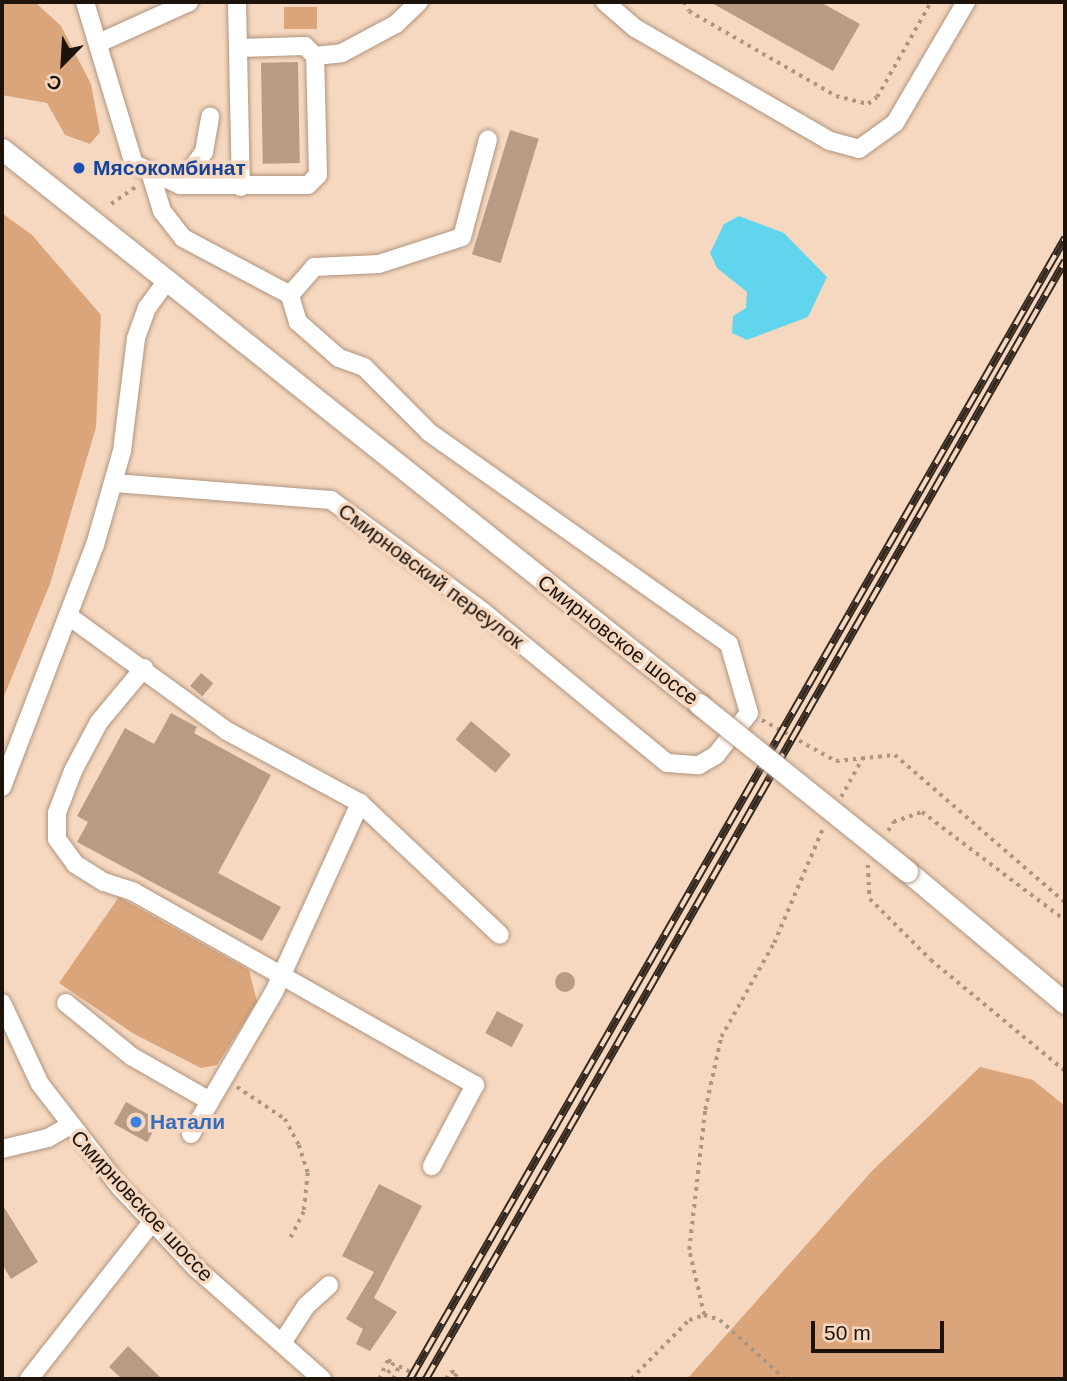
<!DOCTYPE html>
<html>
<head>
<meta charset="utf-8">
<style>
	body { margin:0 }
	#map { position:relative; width:1067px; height:1381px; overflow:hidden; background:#f6d8c0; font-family:Arial,sans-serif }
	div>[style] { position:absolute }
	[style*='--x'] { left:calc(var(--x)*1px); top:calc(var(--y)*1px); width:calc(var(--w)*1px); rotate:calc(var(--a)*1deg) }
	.green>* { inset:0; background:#daa57b; transform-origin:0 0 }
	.water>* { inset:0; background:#60d5ed }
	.building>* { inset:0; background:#b89b85; transform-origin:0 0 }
	.round { border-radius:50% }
	.path>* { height:3.5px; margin-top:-1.75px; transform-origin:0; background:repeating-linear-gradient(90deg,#ac9583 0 3.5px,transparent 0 8.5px) }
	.roads { filter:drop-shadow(0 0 2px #b0947e) drop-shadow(0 0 2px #b0947e) }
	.minor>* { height:18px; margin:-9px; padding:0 9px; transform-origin:9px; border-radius:9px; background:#fff }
	.major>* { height:21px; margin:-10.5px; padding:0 10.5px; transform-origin:10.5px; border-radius:10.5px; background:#fff }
	.rail>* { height:8px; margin-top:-4px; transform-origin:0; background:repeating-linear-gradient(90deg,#f6d8c0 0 16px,#35291f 0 32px); box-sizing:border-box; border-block:2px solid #35291f }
	.bridges { filter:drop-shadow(0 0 2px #b0947e) drop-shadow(0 0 2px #b0947e) }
	.major-bridge>* { height:21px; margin:-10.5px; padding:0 10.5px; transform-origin:10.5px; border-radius:10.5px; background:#fff }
	.dots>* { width:19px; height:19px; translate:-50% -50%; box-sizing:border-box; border:4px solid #f6d8c0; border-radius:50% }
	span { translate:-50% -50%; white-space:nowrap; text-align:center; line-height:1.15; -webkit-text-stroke:7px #f6d8c0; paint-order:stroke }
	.transit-label { font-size:21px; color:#164399; font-weight:700 }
	.left { translate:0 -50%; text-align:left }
	.street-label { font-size:21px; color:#1d130b }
	.shop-label { font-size:21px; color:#366cbe; font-weight:700 }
	.frame { position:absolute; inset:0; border:4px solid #1d130b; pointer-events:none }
	.north { position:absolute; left:28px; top:28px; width:70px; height:70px; -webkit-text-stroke:5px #f6d8c0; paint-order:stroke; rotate:204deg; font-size:19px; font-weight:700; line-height:28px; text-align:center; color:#1d130b }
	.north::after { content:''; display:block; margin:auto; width:24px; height:32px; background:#1d130b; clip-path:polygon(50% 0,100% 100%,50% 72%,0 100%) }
	.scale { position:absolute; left:811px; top:1321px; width:133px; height:32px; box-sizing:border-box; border:4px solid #1d130b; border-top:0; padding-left:9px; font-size:21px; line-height:24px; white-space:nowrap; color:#1d130b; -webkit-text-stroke:5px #f6d8c0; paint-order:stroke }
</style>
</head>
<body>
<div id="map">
	<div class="green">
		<i style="clip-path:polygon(2px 2px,35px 2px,61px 26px,91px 84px,100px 132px,90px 144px,65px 135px,47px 103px,2px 95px)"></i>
		<i style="left:317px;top:7px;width:22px;height:33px;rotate:90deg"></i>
		<i style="clip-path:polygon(2px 213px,32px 235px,101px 315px,96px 427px,50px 584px,2px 701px)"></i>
		<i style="clip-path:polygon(119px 897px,249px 970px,257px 1002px,217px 1065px,201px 1068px,134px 1034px,59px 983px)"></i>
		<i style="clip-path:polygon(980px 1067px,1033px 1080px,1065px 1106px,1065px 1379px,687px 1379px,872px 1171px)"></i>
	</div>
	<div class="water">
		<i style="clip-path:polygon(739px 216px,784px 233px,827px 277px,808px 317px,747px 340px,732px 333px,733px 316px,746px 308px,747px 292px,717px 268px,710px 253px,724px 224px)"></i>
	</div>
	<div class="building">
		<i style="clip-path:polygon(710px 2px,820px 2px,860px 24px,833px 71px)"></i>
		<i style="left:298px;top:62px;width:101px;height:37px;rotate:89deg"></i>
		<i style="left:510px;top:130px;width:30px;height:130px;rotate:17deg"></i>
		<i style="left:201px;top:673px;width:16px;height:17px;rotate:40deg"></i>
		<i style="clip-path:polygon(171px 713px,197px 727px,194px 733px,271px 775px,218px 873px,281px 907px,262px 941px,77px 842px,88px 822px,77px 816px,125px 728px,154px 744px)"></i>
		<i style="left:471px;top:721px;width:52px;height:24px;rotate:40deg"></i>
		<i class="round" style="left:555px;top:972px;width:20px;height:20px"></i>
		<i style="left:497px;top:1011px;width:30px;height:25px;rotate:28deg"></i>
		<i style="left:126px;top:1102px;width:38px;height:25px;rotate:29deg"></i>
		<i style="clip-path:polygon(379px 1184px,422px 1206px,374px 1298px,397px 1312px,370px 1351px,356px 1344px,363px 1329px,346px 1319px,374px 1272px,342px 1256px)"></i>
		<i style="clip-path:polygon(2px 1204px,38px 1262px,11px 1279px,2px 1264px)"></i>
		<i style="clip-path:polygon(128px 1346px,162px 1379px,122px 1379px,109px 1367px)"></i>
	</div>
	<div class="path">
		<i style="--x:684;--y:2;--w:10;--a:61"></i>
		<i style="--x:689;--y:11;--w:170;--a:30"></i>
		<i style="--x:836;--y:96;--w:33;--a:14"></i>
		<i style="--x:868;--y:104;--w:11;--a:-38"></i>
		<i style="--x:877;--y:97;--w:109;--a:-60.4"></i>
		<i style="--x:111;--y:204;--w:33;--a:-35"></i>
		<i style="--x:762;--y:720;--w:85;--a:29"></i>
		<i style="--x:836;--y:761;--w:59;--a:-5.8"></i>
		<i style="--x:895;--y:755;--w:225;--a:40.9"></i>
		<i style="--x:841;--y:797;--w:43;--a:-61.1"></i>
		<i style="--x:888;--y:831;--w:10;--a:-61"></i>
		<i style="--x:893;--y:822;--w:31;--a:-19"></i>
		<i style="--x:922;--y:812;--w:179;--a:37.1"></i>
		<i style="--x:868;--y:865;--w:34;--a:87"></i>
		<i style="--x:870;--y:899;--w:86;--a:45"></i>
		<i style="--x:931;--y:960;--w:174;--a:39.6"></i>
		<i style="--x:237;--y:1087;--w:58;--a:33.7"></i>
		<i style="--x:285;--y:1119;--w:30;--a:62"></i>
		<i style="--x:299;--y:1145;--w:29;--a:72"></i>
		<i style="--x:308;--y:1173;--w:39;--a:96"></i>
		<i style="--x:304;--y:1212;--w:34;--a:117"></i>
		<i style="--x:704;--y:1315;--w:67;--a:-103"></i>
		<i style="--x:689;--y:1250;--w:141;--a:-83.5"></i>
		<i style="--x:705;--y:1110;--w:75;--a:-77.6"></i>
		<i style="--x:721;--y:1037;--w:108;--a:-60.6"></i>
		<i style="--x:774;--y:943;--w:125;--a:-66.9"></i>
		<i style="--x:379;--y:1379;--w:21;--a:-65"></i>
		<i style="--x:388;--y:1360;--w:7;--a:27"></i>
		<i style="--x:394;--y:1363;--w:18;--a:119"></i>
		<i style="--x:393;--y:1379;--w:14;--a:-65"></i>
		<i style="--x:399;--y:1366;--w:28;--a:27"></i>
		<i style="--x:446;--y:1379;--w:9;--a:-58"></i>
		<i style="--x:451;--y:1371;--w:7;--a:27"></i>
		<i style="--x:457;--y:1374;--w:6;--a:121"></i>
		<i style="--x:631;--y:1379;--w:83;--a:-45.5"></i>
		<i style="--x:689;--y:1320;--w:16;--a:-18"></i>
		<i style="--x:704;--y:1315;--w:17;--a:17"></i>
		<i style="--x:720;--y:1320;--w:88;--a:42.2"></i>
	</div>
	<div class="roads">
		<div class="minor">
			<i style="--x:85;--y:2;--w:169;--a:73.2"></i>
			<i style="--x:134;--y:164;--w:51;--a:24.5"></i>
			<i style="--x:180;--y:185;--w:128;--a:0"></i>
			<i style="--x:308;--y:185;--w:14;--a:-45"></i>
			<i style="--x:318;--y:175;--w:119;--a:-91.4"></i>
			<i style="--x:315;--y:56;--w:14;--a:-135"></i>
			<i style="--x:305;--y:46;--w:67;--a:178.3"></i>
			<i style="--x:237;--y:2;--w:185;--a:88.8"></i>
			<i style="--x:605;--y:2;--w:40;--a:41"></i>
			<i style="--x:635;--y:28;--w:225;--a:30.1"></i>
			<i style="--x:830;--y:141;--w:30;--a:15"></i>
			<i style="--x:859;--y:149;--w:44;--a:-35.8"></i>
			<i style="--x:895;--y:123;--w:140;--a:-59.6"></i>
			<i style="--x:101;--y:42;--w:97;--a:-24.4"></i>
			<i style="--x:315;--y:56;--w:27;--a:-6"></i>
			<i style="--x:342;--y:53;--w:61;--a:-28.2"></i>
			<i style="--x:396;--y:24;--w:32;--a:-44"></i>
			<i style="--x:151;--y:175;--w:38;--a:73"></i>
			<i style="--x:162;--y:211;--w:34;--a:52"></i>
			<i style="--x:183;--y:238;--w:121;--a:28"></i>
			<i style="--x:290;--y:295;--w:37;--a:-49"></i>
			<i style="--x:314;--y:267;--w:65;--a:-2.6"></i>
			<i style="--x:379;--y:264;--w:87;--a:-18"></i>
			<i style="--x:462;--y:237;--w:101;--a:-75.1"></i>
			<i style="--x:180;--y:185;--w:41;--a:-54"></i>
			<i style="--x:204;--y:152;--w:36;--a:-80"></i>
			<i style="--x:114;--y:483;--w:218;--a:4.5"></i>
			<i style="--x:331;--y:500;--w:187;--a:36.3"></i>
			<i style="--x:482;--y:611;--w:239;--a:39.4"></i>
			<i style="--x:667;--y:763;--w:32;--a:4"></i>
			<i style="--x:699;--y:765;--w:20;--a:-30"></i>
			<i style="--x:716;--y:755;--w:53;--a:-51.8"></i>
			<i style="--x:749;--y:713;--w:72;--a:-106.2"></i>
			<i style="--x:729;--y:644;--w:367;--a:-144.8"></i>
			<i style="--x:429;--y:432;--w:92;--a:-135"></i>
			<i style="--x:364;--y:367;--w:27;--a:-160"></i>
			<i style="--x:339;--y:358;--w:55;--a:-138.7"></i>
			<i style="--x:298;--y:322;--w:28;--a:-107"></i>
			<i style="--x:70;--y:617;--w:194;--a:36"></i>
			<i style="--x:227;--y:731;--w:151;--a:28.4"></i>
			<i style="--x:360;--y:803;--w:192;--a:43.3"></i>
			<i style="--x:144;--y:668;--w:70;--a:129.8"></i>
			<i style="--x:99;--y:722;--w:55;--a:118"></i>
			<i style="--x:73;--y:771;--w:45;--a:110.9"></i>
			<i style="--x:57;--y:813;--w:26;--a:90"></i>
			<i style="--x:57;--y:839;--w:31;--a:54"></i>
			<i style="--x:75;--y:864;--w:34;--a:32"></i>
			<i style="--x:104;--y:882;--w:32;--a:18"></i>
			<i style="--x:134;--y:892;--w:392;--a:29.5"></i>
			<i style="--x:475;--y:1085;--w:92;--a:118"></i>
			<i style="--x:2;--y:787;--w:259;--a:-69"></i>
			<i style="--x:95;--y:545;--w:98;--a:-74"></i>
			<i style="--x:122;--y:451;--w:114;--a:-82.9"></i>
			<i style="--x:136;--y:338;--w:32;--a:-70"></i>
			<i style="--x:147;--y:308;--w:32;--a:-54"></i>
			<i style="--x:2;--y:1003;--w:89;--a:64.9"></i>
			<i style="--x:40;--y:1084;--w:129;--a:52.2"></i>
			<i style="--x:119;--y:1186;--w:112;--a:46.8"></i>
			<i style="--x:196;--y:1268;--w:168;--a:41.4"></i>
			<i style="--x:66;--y:1003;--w:84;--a:39.2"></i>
			<i style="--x:131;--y:1056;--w:91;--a:29.7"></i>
			<i style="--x:191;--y:1134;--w:164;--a:-59.7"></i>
			<i style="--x:274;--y:992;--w:208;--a:-65.5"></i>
			<i style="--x:2;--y:1149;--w:47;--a:-13.4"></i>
			<i style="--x:48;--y:1138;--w:24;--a:-30"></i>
			<i style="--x:282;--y:1343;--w:44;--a:-57"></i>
			<i style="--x:306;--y:1306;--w:31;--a:-42"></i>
			<i style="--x:29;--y:1379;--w:199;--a:-51.9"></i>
		</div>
		<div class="major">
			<i style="--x:2;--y:149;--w:891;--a:38.53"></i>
			<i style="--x:907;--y:871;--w:206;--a:39.9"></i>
		</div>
	</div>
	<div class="rail">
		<i style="--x:410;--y:1379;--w:1316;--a:-60.14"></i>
		<i style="--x:426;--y:1379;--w:1288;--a:-60.25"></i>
	</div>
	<div class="bridges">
		<div class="major-bridge">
			<i style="--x:699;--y:704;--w:267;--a:38.8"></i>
		</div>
	</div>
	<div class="dots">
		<i style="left:79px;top:168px;background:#1a4fb4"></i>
		<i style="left:136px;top:1122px;background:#3f7fe0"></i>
	</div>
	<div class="transit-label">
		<span class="left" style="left:93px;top:168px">Мясокомбинат</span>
	</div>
	<div class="street-label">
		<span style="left:431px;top:576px;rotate:37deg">Смирновский переулок</span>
		<span style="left:618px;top:640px;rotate:38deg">Смирновское шоссе</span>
		<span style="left:142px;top:1206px;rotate:47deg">Смирновское шоссе</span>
	</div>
	<div class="shop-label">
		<span class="left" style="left:150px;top:1122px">Натали</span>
	</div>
	<div class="frame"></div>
	<div class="north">С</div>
	<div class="scale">50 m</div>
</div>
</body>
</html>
